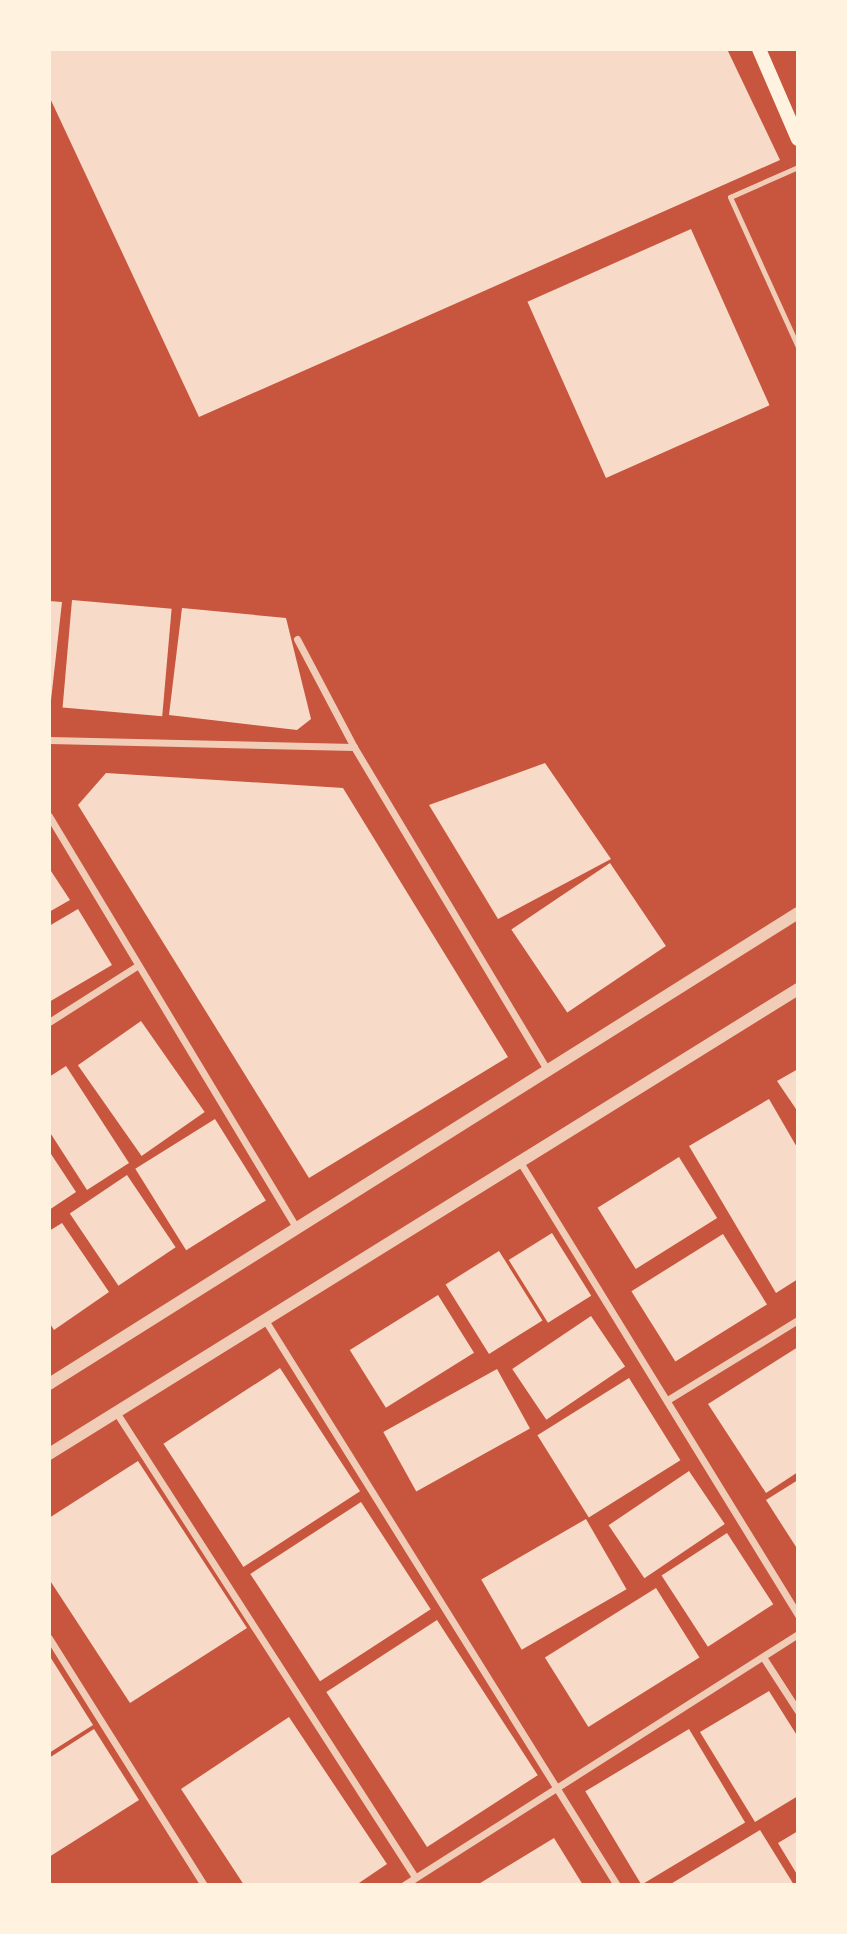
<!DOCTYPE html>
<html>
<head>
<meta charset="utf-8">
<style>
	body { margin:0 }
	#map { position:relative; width:847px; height:1934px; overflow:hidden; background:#c8553d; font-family:"PT Sans",sans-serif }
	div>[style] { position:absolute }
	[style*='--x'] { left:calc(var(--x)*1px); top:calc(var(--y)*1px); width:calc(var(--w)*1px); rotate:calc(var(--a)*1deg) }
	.building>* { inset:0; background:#f7dbc8; transform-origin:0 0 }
	.service>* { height:5px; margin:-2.5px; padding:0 2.5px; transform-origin:2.5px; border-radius:2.5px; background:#f1ccb7 }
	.minor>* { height:7px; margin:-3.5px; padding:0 3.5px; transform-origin:3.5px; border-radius:3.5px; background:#f1ccb7 }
	.tertiary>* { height:12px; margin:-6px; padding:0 6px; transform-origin:6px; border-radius:6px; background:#f1ccb7 }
	.secondary>* { height:14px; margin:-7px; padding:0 7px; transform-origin:7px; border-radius:7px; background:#fff3e0 }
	span { translate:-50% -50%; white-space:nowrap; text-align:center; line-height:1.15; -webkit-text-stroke:5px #fff3e0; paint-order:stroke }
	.frame { position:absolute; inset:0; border:51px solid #fff3e0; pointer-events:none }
</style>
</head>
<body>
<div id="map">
	<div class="building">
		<i style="clip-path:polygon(49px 49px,727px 49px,780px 160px,199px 417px,49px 96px)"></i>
		<i style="left:691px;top:229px;width:193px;height:179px;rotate:66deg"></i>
		<i style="left:72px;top:600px;width:100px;height:108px;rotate:5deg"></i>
		<i style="clip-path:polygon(49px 601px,62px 602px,51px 700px,49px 700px)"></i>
		<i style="clip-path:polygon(182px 608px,286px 618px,311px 719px,297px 730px,169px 715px)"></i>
		<i style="clip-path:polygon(545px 763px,611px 859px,498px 919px,429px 805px)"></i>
		<i style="clip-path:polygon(106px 773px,343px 788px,508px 1057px,309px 1178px,78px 805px)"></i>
		<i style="left:610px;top:863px;width:100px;height:119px;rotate:56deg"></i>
		<i style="clip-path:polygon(49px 868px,70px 900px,49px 912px)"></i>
		<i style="clip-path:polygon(78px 909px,112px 965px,49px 1002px,49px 926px)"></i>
		<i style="left:141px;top:1021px;width:111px;height:77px;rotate:55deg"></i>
		<i style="clip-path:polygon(66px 1066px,129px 1163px,87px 1190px,49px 1131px,49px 1077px)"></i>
		<i style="clip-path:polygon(798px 1069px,798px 1112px,777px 1081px)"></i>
		<i style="clip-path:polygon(769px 1099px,798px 1149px,798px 1279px,776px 1293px,689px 1146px)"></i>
		<i style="left:215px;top:1119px;width:96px;height:94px;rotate:58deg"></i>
		<i style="clip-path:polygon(49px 1151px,76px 1192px,49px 1210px)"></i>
		<i style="left:679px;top:1157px;width:72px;height:96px;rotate:58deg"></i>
		<i style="left:127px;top:1175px;width:87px;height:69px;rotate:56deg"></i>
		<i style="clip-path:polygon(62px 1223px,109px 1292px,54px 1330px,49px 1322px,49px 1231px)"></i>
		<i style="left:552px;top:1233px;width:74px;height:51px;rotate:58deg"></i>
		<i style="left:723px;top:1234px;width:83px;height:108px;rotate:58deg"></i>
		<i style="left:499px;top:1251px;width:82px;height:63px;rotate:58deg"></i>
		<i style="left:438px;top:1295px;width:68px;height:104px;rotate:58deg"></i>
		<i style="left:591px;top:1316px;width:61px;height:95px;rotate:56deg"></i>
		<i style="clip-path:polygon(798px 1347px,798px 1472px,766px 1493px,708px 1404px)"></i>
		<i style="left:280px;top:1368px;width:147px;height:139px;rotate:57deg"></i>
		<i style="left:497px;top:1369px;width:68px;height:130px;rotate:61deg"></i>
		<i style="left:629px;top:1378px;width:97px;height:108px;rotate:58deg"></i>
		<i style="clip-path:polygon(138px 1461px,247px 1628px,130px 1703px,49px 1579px,49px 1518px)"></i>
		<i style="left:689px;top:1471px;width:64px;height:97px;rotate:56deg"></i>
		<i style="clip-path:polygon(798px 1480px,798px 1550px,766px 1500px)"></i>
		<i style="left:361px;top:1502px;width:128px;height:132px;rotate:57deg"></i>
		<i style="left:586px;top:1519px;width:81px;height:121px;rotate:60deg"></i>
		<i style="left:727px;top:1533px;width:85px;height:78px;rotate:57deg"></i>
		<i style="left:656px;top:1588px;width:82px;height:131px;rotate:58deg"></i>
		<i style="left:437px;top:1620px;width:185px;height:132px;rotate:57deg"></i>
		<i style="clip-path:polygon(49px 1655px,93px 1725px,49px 1753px)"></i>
		<i style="clip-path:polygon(769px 1691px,798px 1737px,798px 1796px,755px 1822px,700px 1732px)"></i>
		<i style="clip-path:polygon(289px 1717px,387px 1864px,356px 1885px,244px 1885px,181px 1789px)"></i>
		<i style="clip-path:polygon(94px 1729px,139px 1800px,49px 1857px,49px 1758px)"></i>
		<i style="left:689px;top:1729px;width:109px;height:121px;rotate:59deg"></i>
		<i style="clip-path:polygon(760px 1830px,794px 1885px,669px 1885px)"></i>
		<i style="clip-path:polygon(798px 1831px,798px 1876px,778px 1843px)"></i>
		<i style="clip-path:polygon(554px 1838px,583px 1885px,477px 1885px)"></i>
	</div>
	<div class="service">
		<i style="--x:798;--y:167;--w:74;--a:156.2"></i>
		<i style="--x:730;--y:197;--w:165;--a:65.6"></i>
	</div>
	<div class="minor">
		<i style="--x:297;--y:639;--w:122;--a:62.2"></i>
		<i style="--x:354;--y:747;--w:378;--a:59.1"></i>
		<i style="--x:49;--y:740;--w:305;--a:1.3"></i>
		<i style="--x:49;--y:816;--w:482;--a:59"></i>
		<i style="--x:49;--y:1022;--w:104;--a:-32.5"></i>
		<i style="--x:520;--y:1162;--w:532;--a:58.46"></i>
		<i style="--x:265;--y:1320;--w:666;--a:58.08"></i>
		<i style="--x:669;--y:1399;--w:151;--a:-31.5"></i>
		<i style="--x:116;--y:1412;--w:553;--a:57.26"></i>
		<i style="--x:49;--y:1638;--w:292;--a:57.9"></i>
		<i style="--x:763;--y:1657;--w:64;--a:57.1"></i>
		<i style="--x:404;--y:1885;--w:467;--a:-32.5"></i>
	</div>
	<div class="tertiary">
		<i style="--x:49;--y:1384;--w:885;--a:-32.16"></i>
		<i style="--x:49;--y:1454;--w:882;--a:-31.83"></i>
	</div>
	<div class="secondary">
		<i style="--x:759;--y:49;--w:98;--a:66.6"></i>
	</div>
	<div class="frame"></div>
</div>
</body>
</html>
